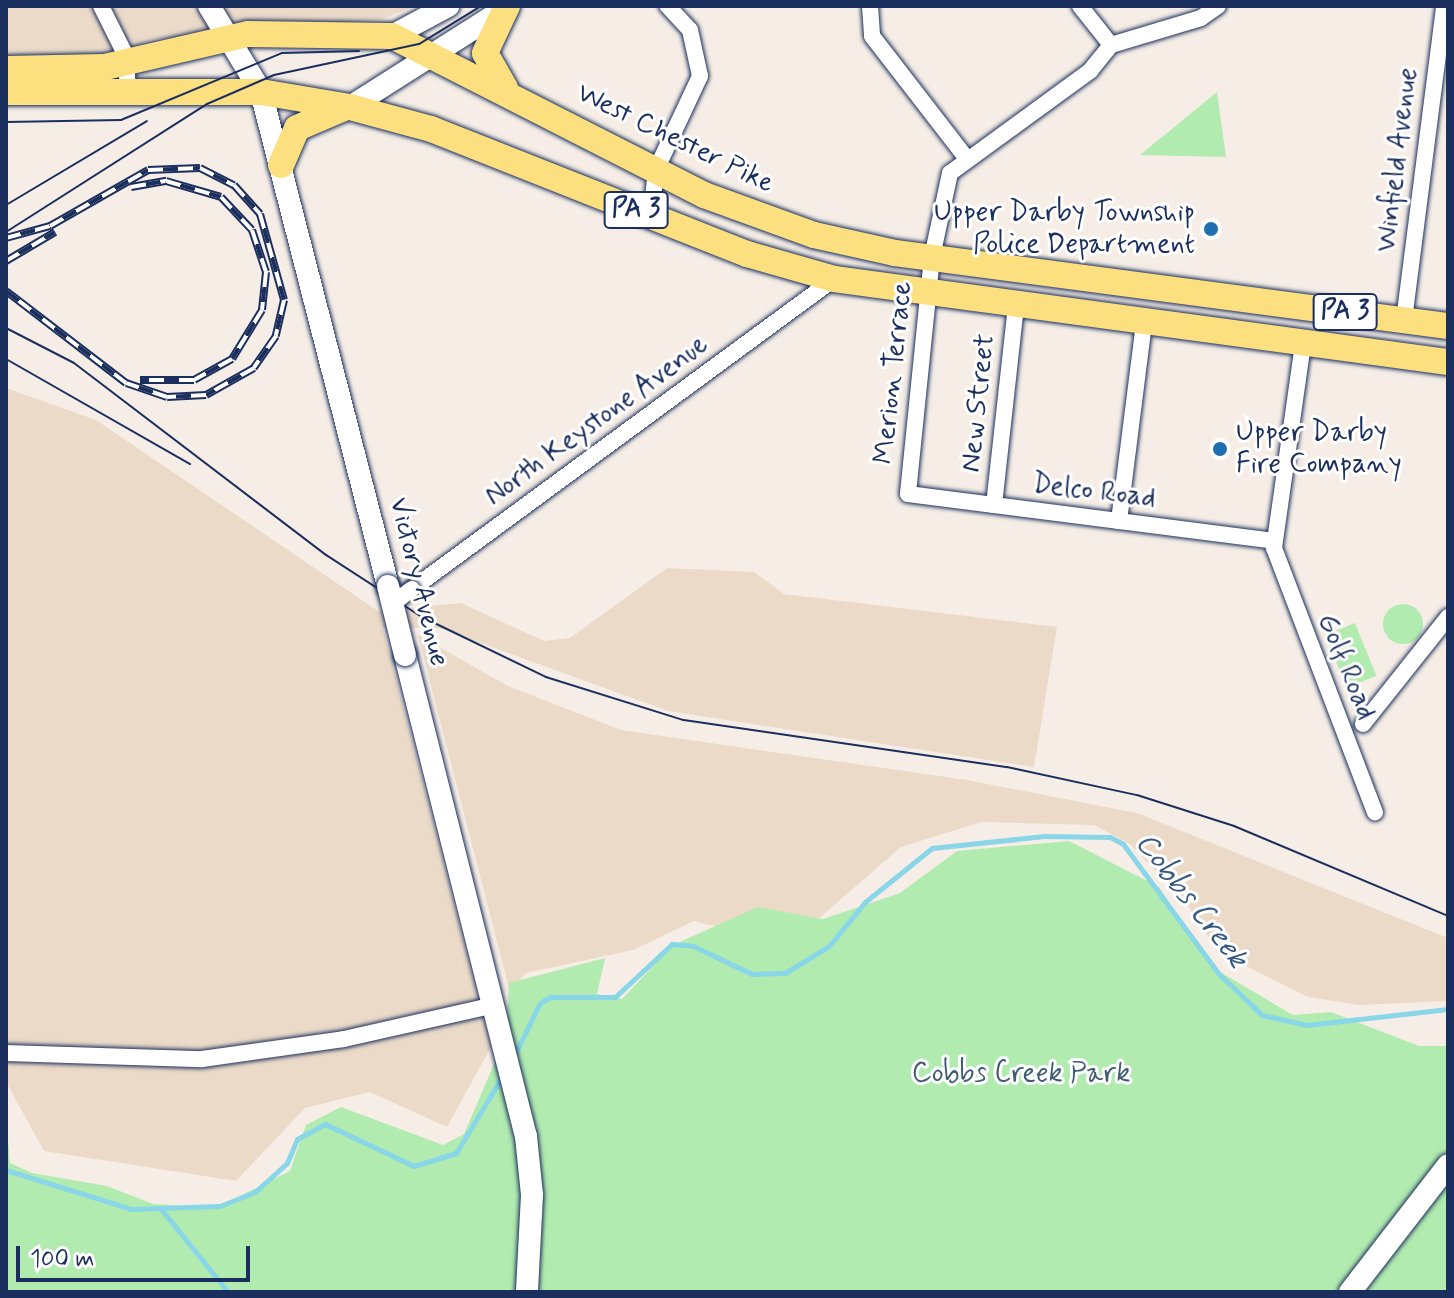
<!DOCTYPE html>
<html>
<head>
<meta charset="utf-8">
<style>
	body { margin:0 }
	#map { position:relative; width:1454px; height:1298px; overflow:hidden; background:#f6eee6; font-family:Mynerve,sans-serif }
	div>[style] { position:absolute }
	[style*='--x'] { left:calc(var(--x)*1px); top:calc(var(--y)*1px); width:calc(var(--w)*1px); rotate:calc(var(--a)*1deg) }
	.built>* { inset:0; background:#ebdac8 }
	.green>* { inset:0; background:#b1ebaf; transform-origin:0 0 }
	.round { border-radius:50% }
	.stream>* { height:5px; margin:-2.5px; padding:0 2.5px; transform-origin:2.5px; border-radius:2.5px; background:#88d6e7 }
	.roads { filter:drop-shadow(0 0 2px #1b2f5e) drop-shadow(0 0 2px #1b2f5e) }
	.street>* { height:16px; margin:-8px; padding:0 8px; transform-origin:8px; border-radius:8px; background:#fff }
	.secondary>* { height:22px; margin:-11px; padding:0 11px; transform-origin:11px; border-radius:11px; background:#fff }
	.primary>* { height:26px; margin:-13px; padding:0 13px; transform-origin:13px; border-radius:13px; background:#fce080 }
	.tram>* { height:2px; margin:-1px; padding:0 1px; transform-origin:1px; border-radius:1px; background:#1b2f5e }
	.rail>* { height:8px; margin-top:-4px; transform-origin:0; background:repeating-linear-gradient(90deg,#fff 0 15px,#1b2f5e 0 30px); box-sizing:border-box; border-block:2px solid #1b2f5e }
	.bridges { filter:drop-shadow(0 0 2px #1b2f5e) drop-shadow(0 0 2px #1b2f5e) }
	.street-bridge>* { height:16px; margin:-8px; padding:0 8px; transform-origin:8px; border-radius:8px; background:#fff }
	.secondary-bridge>* { height:22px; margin:-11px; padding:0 11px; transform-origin:11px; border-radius:11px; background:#fff }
	.dots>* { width:22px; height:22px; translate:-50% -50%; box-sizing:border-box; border:4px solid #fff; border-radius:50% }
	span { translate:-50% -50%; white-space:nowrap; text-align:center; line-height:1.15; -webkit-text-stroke:6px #fff; paint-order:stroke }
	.shield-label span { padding:2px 6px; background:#fff; border:2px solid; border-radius:6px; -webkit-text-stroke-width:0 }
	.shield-label { font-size:26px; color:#1b2f5e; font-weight:700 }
	.street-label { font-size:28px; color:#1b2f5e }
	.poi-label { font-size:28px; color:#1b2f5e }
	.right { translate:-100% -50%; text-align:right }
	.left { translate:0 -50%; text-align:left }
	.park-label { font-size:28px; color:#405e72 }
	.water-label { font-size:30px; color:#365980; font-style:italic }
	.frame { position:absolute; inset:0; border:8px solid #1b2f5e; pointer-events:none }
	.scale { position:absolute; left:16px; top:1246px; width:234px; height:36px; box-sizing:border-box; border:4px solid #1b2f5e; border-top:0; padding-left:10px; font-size:24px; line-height:28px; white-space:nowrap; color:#1b2f5e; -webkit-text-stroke:6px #fff; paint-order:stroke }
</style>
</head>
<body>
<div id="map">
	<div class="built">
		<i style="clip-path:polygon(6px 6px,416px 6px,382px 19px,153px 39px,105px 58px,6px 58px)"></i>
		<i style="clip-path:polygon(6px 388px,96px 420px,378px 611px,461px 603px,544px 641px,570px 638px,667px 568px,754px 572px,784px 594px,1057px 627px,1034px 767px,668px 711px,439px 628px,383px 628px,491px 1047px,447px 1127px,370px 1092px,305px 1108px,236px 1181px,44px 1151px,6px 1082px)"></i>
		<i style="clip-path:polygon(418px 635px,508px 686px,621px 730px,967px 780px,1137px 813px,1448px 938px,1448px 1001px,1359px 1005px,1308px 997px,1218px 952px,1187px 904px,1130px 844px,1094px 825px,981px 822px,901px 847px,810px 926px,776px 942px,694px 921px,633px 950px,526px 973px,510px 992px)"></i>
	</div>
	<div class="green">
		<i style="clip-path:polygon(1217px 92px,1226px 157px,1140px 155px)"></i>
		<i class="round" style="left:1383px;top:604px;width:40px;height:40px"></i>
		<i style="left:1355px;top:623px;width:57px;height:32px;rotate:68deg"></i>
		<i style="clip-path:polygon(1069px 841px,1159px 887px,1210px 966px,1293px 1015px,1331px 1012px,1419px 1046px,1448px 1046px,1448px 1292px,6px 1292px,6px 1115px,10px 1163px,32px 1173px,107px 1186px,153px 1204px,216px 1208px,290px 1171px,306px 1125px,341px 1107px,443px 1145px,464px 1134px,506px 1036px,509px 983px,605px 958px,597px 994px,622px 999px,673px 945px,758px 907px,823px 919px,900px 893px,957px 851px)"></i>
	</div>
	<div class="stream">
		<i style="--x:514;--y:1056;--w:59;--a:-63.9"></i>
		<i style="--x:540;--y:1003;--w:12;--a:-31"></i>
		<i style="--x:550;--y:997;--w:65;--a:0"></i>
		<i style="--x:615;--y:997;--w:78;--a:-42.9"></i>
		<i style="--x:672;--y:944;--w:21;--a:5"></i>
		<i style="--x:693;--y:946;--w:65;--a:25.4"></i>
		<i style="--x:752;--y:974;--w:33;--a:-2"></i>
		<i style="--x:785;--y:973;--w:52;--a:-31.5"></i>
		<i style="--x:829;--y:946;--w:57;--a:-50.7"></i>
		<i style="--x:865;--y:902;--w:86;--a:-38.9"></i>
		<i style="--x:932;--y:848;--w:113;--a:-6.1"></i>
		<i style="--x:1044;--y:836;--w:66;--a:0.9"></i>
		<i style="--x:1110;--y:837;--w:15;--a:28"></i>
		<i style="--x:1123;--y:844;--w:160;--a:53.6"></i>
		<i style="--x:1218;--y:973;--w:61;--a:43.7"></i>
		<i style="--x:1262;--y:1015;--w:46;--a:12.5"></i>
		<i style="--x:1307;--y:1025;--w:142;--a:-6.5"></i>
		<i style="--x:6;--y:1170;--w:131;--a:17.3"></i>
		<i style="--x:131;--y:1209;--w:89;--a:-1.9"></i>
		<i style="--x:220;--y:1206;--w:38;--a:-22"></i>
		<i style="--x:255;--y:1192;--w:43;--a:-42.2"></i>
		<i style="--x:287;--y:1163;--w:26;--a:-67"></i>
		<i style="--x:297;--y:1139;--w:32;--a:-28"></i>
		<i style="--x:325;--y:1124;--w:98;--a:25.3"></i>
		<i style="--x:414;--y:1166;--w:44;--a:-17.2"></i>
		<i style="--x:456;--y:1153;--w:91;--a:-58.9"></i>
		<i style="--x:161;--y:1209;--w:107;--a:51.1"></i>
	</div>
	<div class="roads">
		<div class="street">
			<i style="--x:101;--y:6;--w:56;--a:63.4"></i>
			<i style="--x:126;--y:56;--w:36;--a:87"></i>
			<i style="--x:870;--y:6;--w:30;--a:86"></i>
			<i style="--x:872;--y:36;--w:155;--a:52.3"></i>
			<i style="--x:1080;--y:6;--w:50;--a:51.5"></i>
			<i style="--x:1218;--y:6;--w:21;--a:145"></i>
			<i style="--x:1201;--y:18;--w:94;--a:163.3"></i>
			<i style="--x:1111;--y:45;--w:33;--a:129"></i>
			<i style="--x:1090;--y:71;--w:173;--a:143.9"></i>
			<i style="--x:950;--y:173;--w:86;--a:102.1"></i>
			<i style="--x:932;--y:257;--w:238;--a:95.8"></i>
			<i style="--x:908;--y:494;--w:369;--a:7.3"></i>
			<i style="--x:651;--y:216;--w:46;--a:-83.8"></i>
			<i style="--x:656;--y:170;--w:104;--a:-64.9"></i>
			<i style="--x:700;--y:76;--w:47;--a:-102.3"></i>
			<i style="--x:690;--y:30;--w:33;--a:-133"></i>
			<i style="--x:1404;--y:320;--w:317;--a:-82.7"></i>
			<i style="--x:1303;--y:344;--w:206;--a:98.1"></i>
			<i style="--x:1274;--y:548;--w:283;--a:69.1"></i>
			<i style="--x:994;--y:505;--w:199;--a:-83.7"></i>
			<i style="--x:1119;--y:521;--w:199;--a:-82.8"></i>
			<i style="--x:412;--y:589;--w:524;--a:-36.3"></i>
			<i style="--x:1363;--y:724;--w:137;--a:-51.5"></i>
			<i style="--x:6;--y:1053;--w:196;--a:1.8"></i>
			<i style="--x:202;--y:1059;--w:143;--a:-8"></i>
			<i style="--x:344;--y:1039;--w:155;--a:-12.7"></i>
		</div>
		<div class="secondary">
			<i style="--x:209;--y:6;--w:100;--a:58.8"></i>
			<i style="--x:261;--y:92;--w:510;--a:75.58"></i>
			<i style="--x:392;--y:36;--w:64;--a:-28.2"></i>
			<i style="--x:350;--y:107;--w:181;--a:-32.4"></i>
			<i style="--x:405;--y:655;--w:496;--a:75.9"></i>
			<i style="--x:526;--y:1136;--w:59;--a:84.2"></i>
			<i style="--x:532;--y:1195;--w:97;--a:93"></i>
			<i style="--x:1350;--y:1292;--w:160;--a:-52.3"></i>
		</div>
		<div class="primary">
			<i style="--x:6;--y:69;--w:99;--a:-1.2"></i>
			<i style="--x:105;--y:67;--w:147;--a:-13"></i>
			<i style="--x:248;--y:34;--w:144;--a:0.8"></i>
			<i style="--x:392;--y:36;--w:350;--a:27"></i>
			<i style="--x:704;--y:195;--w:117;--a:20"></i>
			<i style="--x:814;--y:235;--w:83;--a:12.5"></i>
			<i style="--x:895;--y:253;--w:558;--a:7.52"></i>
			<i style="--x:505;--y:88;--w:40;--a:-119.7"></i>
			<i style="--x:485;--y:53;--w:52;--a:-64.9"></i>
			<i style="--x:6;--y:92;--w:255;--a:0"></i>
			<i style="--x:261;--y:92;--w:90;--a:9.6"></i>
			<i style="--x:350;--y:107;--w:84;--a:15.2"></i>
			<i style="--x:431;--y:129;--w:340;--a:21.6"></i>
			<i style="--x:747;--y:254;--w:91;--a:16"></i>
			<i style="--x:834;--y:279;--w:620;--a:7.7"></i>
			<i style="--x:281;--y:165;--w:40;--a:-66.6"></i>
			<i style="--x:297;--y:128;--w:51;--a:-23.1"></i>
		</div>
	</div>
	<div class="tram">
		<i style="--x:6;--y:122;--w:115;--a:-1"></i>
		<i style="--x:121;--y:120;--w:174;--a:-22.6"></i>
		<i style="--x:282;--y:53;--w:77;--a:-1.5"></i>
		<i style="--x:6;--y:205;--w:164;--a:-30.8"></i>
		<i style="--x:6;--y:232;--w:238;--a:-32.5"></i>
		<i style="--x:207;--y:104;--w:73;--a:-23.4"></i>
		<i style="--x:274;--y:75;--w:148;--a:-12.1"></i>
		<i style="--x:419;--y:44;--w:73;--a:-31.5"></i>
		<i style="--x:6;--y:328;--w:76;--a:27.2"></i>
		<i style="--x:74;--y:363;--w:317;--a:37.3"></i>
		<i style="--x:326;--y:555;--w:114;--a:32.9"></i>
		<i style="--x:422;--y:617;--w:138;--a:25.8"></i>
		<i style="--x:546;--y:677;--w:144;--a:17.4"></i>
		<i style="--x:683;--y:720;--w:327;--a:8.3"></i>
		<i style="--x:1007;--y:767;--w:133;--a:12.2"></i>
		<i style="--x:1137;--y:795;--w:102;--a:17.7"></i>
		<i style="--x:1234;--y:826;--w:232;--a:22.8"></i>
		<i style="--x:6;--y:359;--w:212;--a:29.7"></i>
	</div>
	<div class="rail">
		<i style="--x:131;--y:187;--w:36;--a:-10"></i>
		<i style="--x:166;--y:181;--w:57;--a:16.2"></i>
		<i style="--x:221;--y:197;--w:45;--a:46.8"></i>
		<i style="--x:252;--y:230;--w:44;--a:71.6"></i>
		<i style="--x:266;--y:272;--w:38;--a:96"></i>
		<i style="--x:262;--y:310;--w:57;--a:121.5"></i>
		<i style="--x:232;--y:359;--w:43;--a:151.1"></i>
		<i style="--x:194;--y:380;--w:54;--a:180"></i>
		<i style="--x:6;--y:238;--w:46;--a:-15.3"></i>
		<i style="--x:50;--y:226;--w:113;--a:-29.7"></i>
		<i style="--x:148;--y:170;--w:52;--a:-2.2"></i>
		<i style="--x:200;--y:168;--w:38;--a:27"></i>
		<i style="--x:234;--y:185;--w:39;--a:48"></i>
		<i style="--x:260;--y:214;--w:89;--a:74.4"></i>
		<i style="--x:284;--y:300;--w:37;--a:103"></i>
		<i style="--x:276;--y:336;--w:39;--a:125"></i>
		<i style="--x:254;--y:368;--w:55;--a:150.6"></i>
		<i style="--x:206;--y:395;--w:39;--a:177"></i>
		<i style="--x:167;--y:397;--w:43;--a:-161.1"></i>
		<i style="--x:126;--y:383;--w:151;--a:-142.5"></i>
		<i style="--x:6;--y:261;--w:57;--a:-30.6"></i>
	</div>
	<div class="bridges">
		<div class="street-bridge">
			<i style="--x:392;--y:604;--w:25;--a:-37"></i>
		</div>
		<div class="secondary-bridge">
			<i style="--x:388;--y:586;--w:71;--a:76.2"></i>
		</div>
	</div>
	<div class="dots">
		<i style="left:1211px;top:229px;background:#1f6fb2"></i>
		<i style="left:1220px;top:449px;background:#1f6fb2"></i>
	</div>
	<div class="shield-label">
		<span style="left:636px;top:210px">PA 3</span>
		<span style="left:1345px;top:312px">PA 3</span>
	</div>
	<div class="street-label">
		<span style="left:675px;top:139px;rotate:26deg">West Chester Pike</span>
		<span style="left:1398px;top:160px;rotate:-83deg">Winfield Avenue</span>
		<span style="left:894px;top:373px;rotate:-84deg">Merion Terrace</span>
		<span style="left:979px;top:403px;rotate:-84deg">New Street</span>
		<span style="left:597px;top:421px;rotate:-36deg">North Keystone Avenue</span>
		<span style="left:1094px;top:492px;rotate:7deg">Delco Road</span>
		<span style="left:418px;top:582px;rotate:76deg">Victory Avenue</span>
		<span style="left:1346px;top:667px;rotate:68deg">Golf Road</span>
	</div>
	<div class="poi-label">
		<span class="right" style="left:1195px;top:229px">Upper Darby Township<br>Police Department</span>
		<span class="left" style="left:1236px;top:449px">Upper Darby<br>Fire Company</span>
	</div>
	<div class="park-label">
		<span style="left:1021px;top:1074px">Cobbs Creek Park</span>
	</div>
	<div class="water-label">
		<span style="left:1191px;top:901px;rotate:52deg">Cobbs Creek</span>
	</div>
	<div class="frame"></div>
	<div class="scale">100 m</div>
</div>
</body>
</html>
